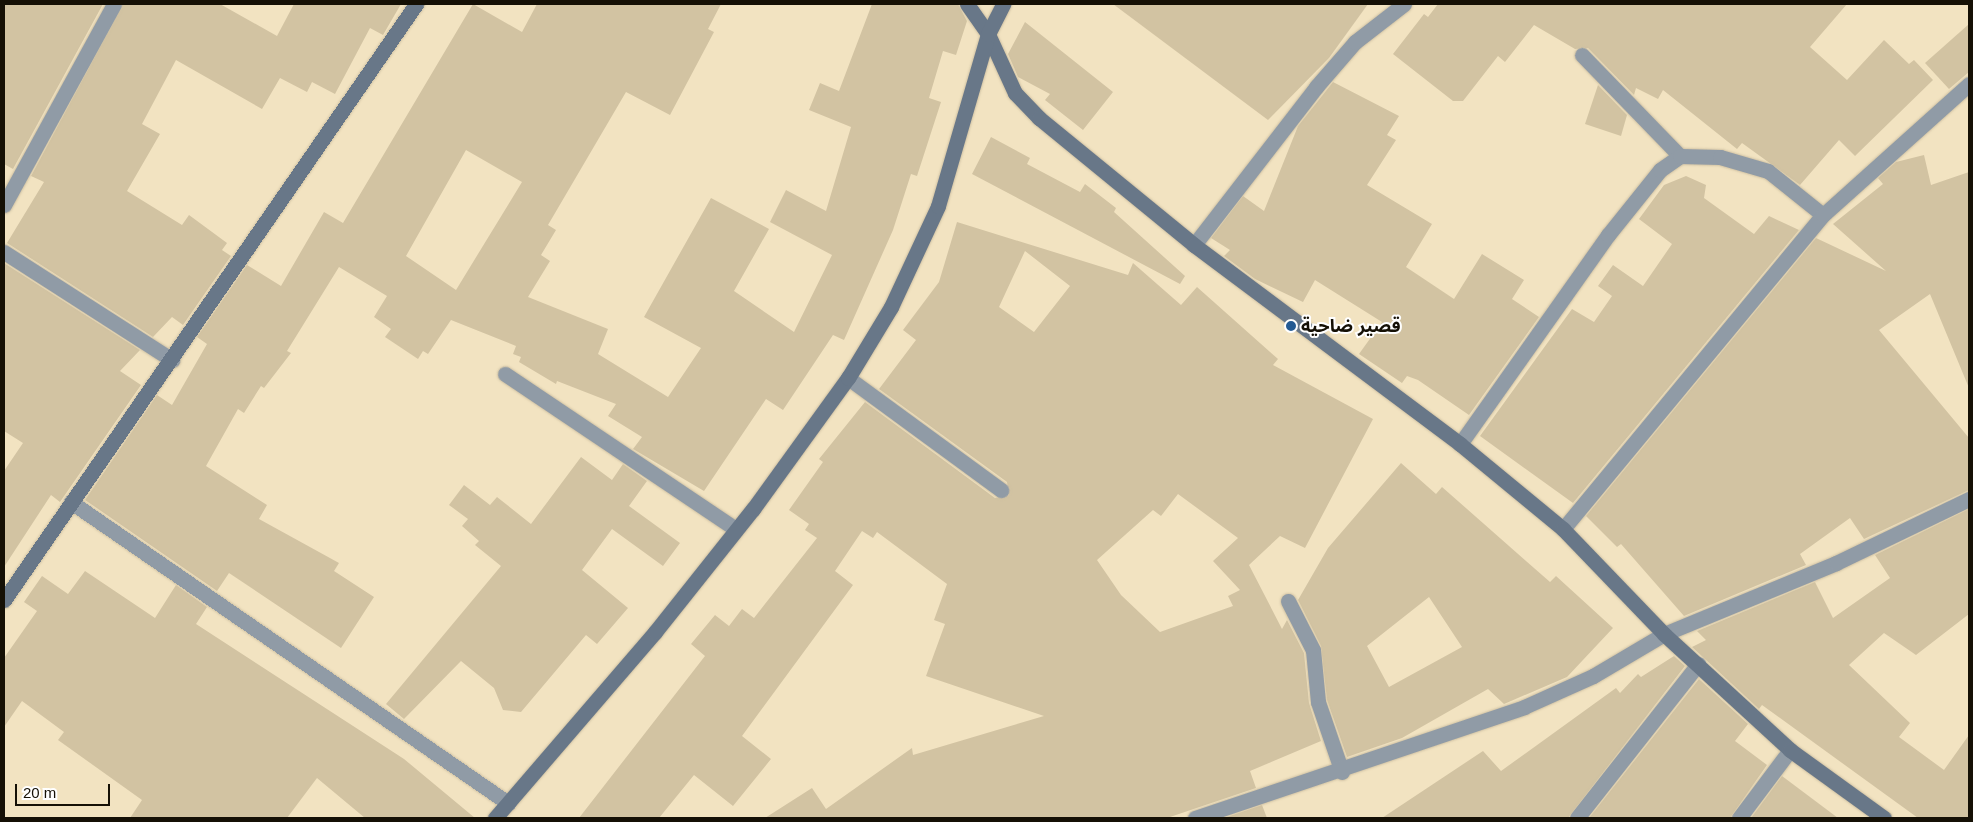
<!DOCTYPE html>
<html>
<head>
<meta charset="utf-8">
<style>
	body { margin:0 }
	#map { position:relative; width:1973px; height:822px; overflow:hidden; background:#f2e3c1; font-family:Helvetica,"Noto Sans Arabic",sans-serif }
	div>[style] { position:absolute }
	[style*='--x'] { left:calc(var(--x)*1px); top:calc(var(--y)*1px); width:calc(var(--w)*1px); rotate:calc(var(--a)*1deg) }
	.building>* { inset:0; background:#d2c3a2 }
	.roads { filter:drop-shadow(0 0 1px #cfc1a3) drop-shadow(0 0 1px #cfc1a3) }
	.street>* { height:15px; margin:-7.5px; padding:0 7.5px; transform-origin:7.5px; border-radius:7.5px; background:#909ba6 }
	.secondary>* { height:15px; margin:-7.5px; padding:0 7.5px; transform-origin:7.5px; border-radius:7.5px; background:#687788 }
	.dots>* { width:14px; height:14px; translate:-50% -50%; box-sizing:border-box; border:2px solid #fff; border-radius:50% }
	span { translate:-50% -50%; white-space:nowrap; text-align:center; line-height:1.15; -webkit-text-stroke:4px #fff; paint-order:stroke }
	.poi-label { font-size:18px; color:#151005; font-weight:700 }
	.left { translate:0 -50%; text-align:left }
	.frame { position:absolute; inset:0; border:5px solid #151005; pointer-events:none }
	.scale { position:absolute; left:15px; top:784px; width:95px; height:22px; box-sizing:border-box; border:2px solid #151005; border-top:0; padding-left:6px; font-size:15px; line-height:18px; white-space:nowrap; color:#151005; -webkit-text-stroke:4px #fff; paint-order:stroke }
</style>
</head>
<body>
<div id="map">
	<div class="building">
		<i style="clip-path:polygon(4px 4px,103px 4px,13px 169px,4px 164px)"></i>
		<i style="clip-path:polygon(123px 4px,220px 4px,277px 36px,294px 4px,401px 4px,383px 35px,370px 28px,335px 94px,312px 82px,307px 92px,280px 78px,262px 109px,176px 60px,142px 124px,160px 134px,127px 191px,182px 225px,189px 215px,227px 243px,222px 250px,231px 256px,183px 325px,172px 317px,153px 337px,7px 243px,44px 182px,31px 176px)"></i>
		<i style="clip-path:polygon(evenodd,473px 4px,522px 32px,537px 4px,721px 4px,708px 29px,714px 32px,670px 115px,626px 92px,548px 225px,556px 230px,541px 255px,550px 261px,528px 297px,608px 329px,598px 354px,668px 397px,701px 348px,644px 317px,711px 198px,769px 229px,734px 291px,794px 332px,832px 255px,770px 222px,786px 190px,826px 211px,851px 127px,809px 110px,820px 83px,839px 91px,872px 4px,958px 4px,967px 21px,956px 55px,943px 51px,929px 98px,941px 102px,917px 176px,911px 174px,893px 230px,844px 340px,833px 335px,783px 410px,766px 399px,704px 491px,633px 449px,642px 437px,608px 416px,616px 404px,557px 381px,556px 384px,519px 362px,521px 357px,513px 354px,516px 346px,451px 320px,428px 354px,423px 351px,418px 359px,385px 337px,391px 329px,374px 317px,387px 296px,339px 267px,287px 351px,291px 353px,264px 388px,261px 386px,244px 413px,238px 409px,206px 466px,267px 505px,259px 519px,339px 563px,334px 571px,374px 597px,341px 648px,229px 573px,217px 591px,85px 500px,157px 395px,172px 405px,207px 344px,197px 337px,247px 265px,281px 286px,324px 212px,343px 223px,473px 4px,466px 150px,522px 182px,456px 290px,406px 256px,466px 150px)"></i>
		<i style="clip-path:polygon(1113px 4px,1368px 4px,1329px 58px,1268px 120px)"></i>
		<i style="clip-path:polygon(1438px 4px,1847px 4px,1810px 47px,1847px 80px,1884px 40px,1909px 64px,1914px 60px,1933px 80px,1855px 156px,1839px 140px,1800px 185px,1742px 143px,1737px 149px,1663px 90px,1658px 99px,1636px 88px,1634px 95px,1588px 48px,1575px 49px,1534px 25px,1505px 62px,1498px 56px,1463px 101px,1453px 101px,1393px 54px,1424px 14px,1428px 17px)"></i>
		<i style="clip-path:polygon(1025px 22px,1113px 92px,1083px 130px,1045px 100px,1050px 94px,1018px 77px,1008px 54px)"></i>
		<i style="clip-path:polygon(1969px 24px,1969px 72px,1949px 89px,1925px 63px)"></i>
		<i style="clip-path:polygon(1333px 82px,1399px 116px,1387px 135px,1396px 140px,1367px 185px,1432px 224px,1406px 267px,1454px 299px,1482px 254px,1524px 280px,1512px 299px,1539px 317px,1469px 415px,1418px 380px,1407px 376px,1402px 383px,1359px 354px,1382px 322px,1315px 280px,1303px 302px,1255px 279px,1224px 256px,1230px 250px,1211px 238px,1243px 196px,1264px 211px,1298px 126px)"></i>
		<i style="clip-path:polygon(1598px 85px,1627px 115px,1621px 136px,1585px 124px)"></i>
		<i style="clip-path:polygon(991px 137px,1030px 158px,1027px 164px,1080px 192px,1085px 184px,1116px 208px,1114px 212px,1185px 276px,1180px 284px,972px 174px)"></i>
		<i style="clip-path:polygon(1924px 155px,1931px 185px,1969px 172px,1969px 388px,1930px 294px,1879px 330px,1969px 438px,1969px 490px,1864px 539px,1850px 518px,1800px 554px,1806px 565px,1684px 616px,1621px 544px,1617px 547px,1586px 516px,1816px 238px,1886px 271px,1833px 224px,1883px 184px,1878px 178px,1896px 162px)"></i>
		<i style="clip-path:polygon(1686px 176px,1706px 185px,1704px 198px,1754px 234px,1769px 216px,1799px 230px,1573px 503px,1480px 436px,1572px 309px,1594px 322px,1612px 296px,1598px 286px,1613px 265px,1643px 286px,1672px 244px,1639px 219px,1664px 185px)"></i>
		<i style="clip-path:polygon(evenodd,957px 222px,1128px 275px,1133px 263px,1181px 305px,1197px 287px,1278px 359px,1273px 365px,1373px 419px,1305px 548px,1280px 536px,1249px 565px,1282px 629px,1287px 620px,1304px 653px,1309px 703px,1321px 741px,1250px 771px,1256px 788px,1167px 818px,765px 818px,812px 788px,826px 809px,912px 748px,913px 755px,1044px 716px,926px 676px,945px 624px,934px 620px,947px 584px,877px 532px,873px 538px,862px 531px,835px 571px,853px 585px,742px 736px,771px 759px,733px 806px,694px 775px,659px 818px,579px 818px,705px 656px,691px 644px,715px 615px,729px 626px,742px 609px,754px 618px,817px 538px,805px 530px,809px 524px,789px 510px,823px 462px,819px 459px,865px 402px,995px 498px,1009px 495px,1007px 482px,879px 389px,916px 340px,903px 330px,939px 282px,957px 222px,1025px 251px,1070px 286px,1034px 332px,999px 307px,1025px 251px,957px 222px,1178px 494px,1238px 538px,1213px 561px,1240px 590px,1228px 596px,1233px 606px,1160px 632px,1121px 595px,1097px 560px,1153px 510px,1161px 516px,1178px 494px)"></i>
		<i style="clip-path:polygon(4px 263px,140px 350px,120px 371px,141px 385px,60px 502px,51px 495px,4px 567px,4px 471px,23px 443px,4px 431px)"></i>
		<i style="clip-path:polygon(581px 457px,612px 480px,623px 464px,647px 481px,629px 506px,680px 543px,663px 566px,612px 529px,582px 570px,628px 608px,597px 644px,586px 635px,521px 712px,503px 710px,494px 688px,461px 661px,404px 719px,386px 704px,501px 566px,475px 545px,479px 541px,462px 526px,468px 519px,449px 505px,464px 485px,490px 505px,497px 497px,531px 524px)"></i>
		<i style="clip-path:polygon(evenodd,1401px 463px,1436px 494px,1442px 487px,1550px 582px,1556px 576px,1613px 628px,1567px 677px,1504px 704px,1488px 689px,1402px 738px,1347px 757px,1327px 700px,1321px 646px,1298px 600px,1328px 548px,1401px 463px,1429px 597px,1462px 647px,1389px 687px,1367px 646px,1429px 597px)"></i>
		<i style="clip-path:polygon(1969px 509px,1969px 614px,1916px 655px,1884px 633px,1849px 665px,1910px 723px,1899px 737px,1944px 770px,1969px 735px,1969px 818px,1918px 818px,1762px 705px,1759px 709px,1692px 647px,1706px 640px,1697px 631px,1815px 582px,1833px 618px,1890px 578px,1875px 555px)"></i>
		<i style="clip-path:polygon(85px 571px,155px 618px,176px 585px,207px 607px,196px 624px,404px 759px,475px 818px,365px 818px,317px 778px,287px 818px,130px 818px,142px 800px,58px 740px,64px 732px,22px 701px,4px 727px,4px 658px,37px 611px,24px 602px,42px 576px,68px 594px)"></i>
		<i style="clip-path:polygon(1674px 656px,1685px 666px,1568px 818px,1382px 818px,1483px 751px,1501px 771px,1616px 688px,1620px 693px,1638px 674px,1641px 677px)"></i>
		<i style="clip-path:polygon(1699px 679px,1748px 724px,1735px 741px,1767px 765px,1730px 818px,1589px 818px)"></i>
		<i style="clip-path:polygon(1782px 776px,1838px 818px,1751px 818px)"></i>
		<i style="clip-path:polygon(1262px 805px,1267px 818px,1224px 818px)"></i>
	</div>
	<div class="roads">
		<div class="street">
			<i style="--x:1582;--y:55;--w:141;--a:45.9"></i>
			<i style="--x:4;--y:205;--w:229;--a:-61.3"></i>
			<i style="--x:1194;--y:245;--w:200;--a:-52.3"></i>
			<i style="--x:1316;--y:87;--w:60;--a:-49.1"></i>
			<i style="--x:1355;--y:42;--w:62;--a:-37.8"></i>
			<i style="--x:4;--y:252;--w:200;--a:32.7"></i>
			<i style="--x:505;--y:374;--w:278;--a:33.9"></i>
			<i style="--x:848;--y:378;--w:190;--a:36.2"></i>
			<i style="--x:1460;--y:444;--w:256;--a:-54.7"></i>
			<i style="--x:1608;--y:235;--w:83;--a:-51.3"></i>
			<i style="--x:1660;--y:170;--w:24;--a:-35"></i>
			<i style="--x:1680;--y:156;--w:40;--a:1.4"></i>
			<i style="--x:1720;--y:157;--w:50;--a:16.3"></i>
			<i style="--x:1768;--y:171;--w:70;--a:38.7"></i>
			<i style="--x:71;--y:502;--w:531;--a:34.56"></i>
			<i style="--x:1563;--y:529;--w:408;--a:-50.4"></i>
			<i style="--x:1823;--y:215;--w:196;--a:-41.9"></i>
			<i style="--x:1288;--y:601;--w:55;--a:63"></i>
			<i style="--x:1313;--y:650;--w:52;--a:84.5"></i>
			<i style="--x:1318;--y:702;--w:74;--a:71.1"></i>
			<i style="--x:1195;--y:818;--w:347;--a:-18.6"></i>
			<i style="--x:1524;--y:707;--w:76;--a:-24.2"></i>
			<i style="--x:1593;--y:676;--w:82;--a:-30.6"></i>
			<i style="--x:1664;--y:634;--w:186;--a:-22.4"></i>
			<i style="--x:1836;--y:563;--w:148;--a:-25.7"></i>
			<i style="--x:1577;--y:818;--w:196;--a:-51.8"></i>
			<i style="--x:1739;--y:818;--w:85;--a:-53.1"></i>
		</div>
		<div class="secondary">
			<i style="--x:967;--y:4;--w:37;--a:55"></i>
			<i style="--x:988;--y:34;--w:65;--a:65.4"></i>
			<i style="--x:1015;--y:93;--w:35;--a:46"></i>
			<i style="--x:1039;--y:118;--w:200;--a:39.3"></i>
			<i style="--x:1194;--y:245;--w:332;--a:36.8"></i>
			<i style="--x:1460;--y:444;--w:134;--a:39.5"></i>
			<i style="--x:1563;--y:529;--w:146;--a:46.1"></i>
			<i style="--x:1664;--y:634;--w:171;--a:42.6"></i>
			<i style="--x:1790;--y:750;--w:116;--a:35.9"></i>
			<i style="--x:4;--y:600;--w:725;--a:-55.34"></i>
			<i style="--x:495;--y:818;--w:245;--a:-49.3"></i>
			<i style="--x:655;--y:632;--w:157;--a:-51.5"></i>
			<i style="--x:753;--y:509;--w:162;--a:-54.1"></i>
			<i style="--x:848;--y:378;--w:83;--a:-58.8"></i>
			<i style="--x:891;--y:307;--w:111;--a:-65"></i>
			<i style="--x:938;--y:206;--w:179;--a:-73.8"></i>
			<i style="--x:988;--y:34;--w:34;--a:-63"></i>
		</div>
	</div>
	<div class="dots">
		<i style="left:1291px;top:326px;background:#255b93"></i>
	</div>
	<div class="poi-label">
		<span class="left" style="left:1301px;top:326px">قصير ضاحية</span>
	</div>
	<div class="frame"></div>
	<div class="scale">20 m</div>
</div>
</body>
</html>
